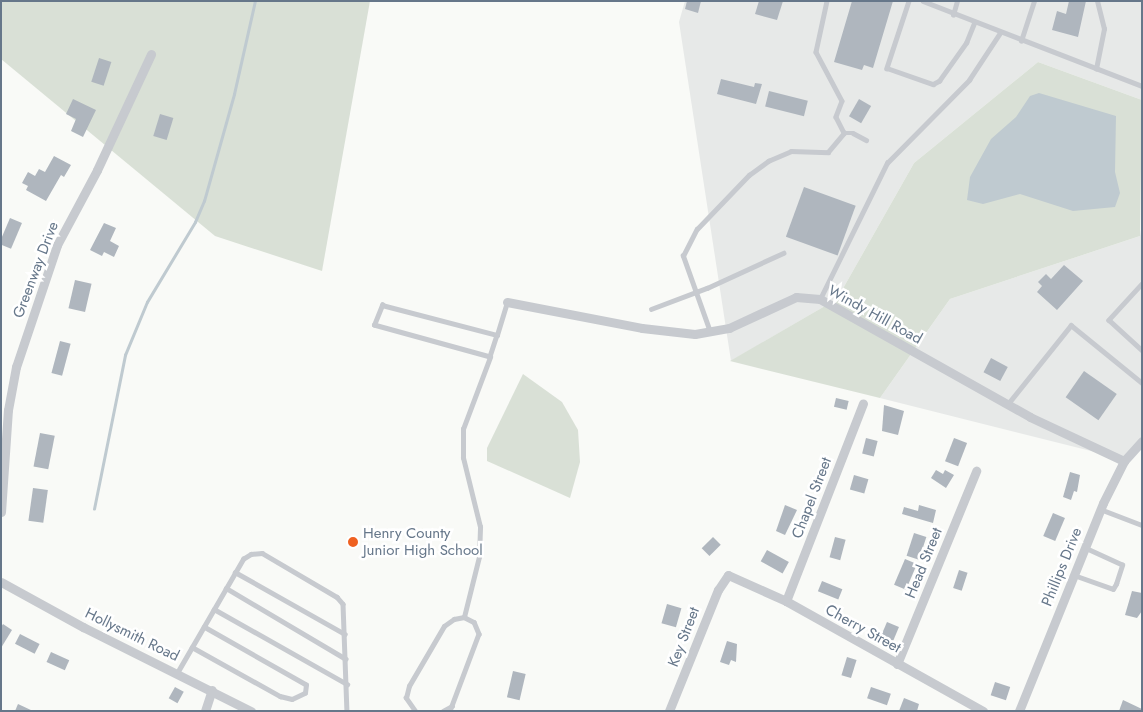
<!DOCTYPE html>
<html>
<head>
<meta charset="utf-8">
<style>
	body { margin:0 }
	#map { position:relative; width:1143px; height:712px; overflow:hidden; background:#f9faf7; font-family:Jost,sans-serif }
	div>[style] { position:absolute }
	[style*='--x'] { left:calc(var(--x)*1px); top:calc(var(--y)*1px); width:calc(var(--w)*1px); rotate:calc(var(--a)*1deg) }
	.built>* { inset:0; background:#e7e9e8 }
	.green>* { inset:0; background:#d9e0d6 }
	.water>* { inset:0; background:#bfcad0 }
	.stream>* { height:2.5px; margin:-1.25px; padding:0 1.25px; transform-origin:1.25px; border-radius:1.25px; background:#bfcad0 }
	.building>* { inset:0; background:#afb6be; transform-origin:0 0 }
	.service>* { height:4.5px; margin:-2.25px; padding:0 2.25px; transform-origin:2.25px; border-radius:2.25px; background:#c7cacf }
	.minor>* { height:9px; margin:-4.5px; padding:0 4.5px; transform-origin:4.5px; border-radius:4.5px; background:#c7cacf }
	.dots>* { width:14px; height:14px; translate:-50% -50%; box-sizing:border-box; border:2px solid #fff; border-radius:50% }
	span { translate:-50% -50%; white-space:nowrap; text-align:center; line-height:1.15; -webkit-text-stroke:5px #fff; paint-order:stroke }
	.street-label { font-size:15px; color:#66778a }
	.poi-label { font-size:15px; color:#66778a }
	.left { translate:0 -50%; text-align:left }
	.frame { position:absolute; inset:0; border:2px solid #66778a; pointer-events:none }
</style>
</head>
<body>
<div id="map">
	<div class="built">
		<i style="clip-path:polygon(685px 1px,1142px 1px,1142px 100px,1038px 62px,914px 163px,837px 299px,731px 361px,679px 22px)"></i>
		<i style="clip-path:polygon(1142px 223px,1142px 440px,1127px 460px,880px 398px,950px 299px,1140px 236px)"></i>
	</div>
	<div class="green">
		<i style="clip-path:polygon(1px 1px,370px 1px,322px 271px,215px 236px,1px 59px)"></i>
		<i style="clip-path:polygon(1038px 62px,1142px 100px,1140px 236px,950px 299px,880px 398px,730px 361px,837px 299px,914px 163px)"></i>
		<i style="clip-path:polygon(523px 374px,562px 402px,578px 430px,580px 462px,570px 498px,487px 461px,487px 448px)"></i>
	</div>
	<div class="water">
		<i style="clip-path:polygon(1039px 93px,1116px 116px,1115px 172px,1120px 193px,1115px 207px,1073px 211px,1020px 194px,983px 204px,967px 200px,970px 177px,991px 139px,1016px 117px,1030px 96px)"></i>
	</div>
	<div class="stream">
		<i style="--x:94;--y:509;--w:157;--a:-78.6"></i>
		<i style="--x:125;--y:355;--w:57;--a:-67.5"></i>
		<i style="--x:147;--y:302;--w:93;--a:-59"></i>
		<i style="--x:195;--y:222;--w:23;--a:-67"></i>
		<i style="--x:204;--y:201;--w:111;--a:-74.3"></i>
		<i style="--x:234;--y:94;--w:95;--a:-77.3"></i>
	</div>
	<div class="building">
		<i style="clip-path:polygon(687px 1px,701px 1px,698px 13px,685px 9px)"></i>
		<i style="clip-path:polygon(759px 1px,783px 1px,777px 20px,755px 14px)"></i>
		<i style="clip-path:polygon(852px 1px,893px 1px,873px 68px,864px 65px,862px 70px,834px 62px)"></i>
		<i style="clip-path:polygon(1069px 1px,1086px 1px,1078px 37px,1052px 30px,1057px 11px,1066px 14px)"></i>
		<i style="left:99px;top:58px;width:13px;height:25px;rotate:18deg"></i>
		<i style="clip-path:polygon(721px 79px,754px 87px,755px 83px,762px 84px,756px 104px,717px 94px)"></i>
		<i style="left:769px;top:91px;width:40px;height:16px;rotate:14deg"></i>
		<i style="clip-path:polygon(73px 99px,96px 110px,83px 137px,71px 131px,76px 119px,66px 114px)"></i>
		<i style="left:859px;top:99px;width:14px;height:20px;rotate:30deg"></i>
		<i style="left:160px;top:114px;width:14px;height:23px;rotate:17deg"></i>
		<i style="clip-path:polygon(54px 156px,71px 165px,64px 177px,61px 175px,46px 201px,26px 190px,28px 186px,22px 183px,28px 172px,35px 176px,39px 169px,45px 172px)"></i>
		<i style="left:804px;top:187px;width:55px;height:53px;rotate:20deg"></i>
		<i style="left:10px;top:218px;width:13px;height:28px;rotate:23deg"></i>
		<i style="clip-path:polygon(104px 223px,116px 228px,110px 241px,119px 246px,114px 257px,104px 252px,102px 256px,90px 250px)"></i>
		<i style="clip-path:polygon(1064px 265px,1083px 281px,1057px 310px,1037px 292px,1042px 286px,1038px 282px,1046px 274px,1051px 279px)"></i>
		<i style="left:75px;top:280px;width:17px;height:29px;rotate:13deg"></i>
		<i style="left:60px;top:341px;width:11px;height:33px;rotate:15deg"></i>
		<i style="left:991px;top:358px;width:19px;height:16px;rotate:28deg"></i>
		<i style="left:1084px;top:371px;width:40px;height:32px;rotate:35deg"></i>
		<i style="left:836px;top:398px;width:13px;height:9px;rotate:13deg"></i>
		<i style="clip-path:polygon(884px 405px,904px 411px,898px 435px,882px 431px)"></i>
		<i style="left:40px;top:433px;width:15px;height:34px;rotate:11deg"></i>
		<i style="left:866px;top:438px;width:12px;height:16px;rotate:14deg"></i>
		<i style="left:954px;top:438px;width:14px;height:25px;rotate:21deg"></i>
		<i style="clip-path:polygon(936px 470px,943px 474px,945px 470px,954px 475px,946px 488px,931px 478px)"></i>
		<i style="clip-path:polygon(1070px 472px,1080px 475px,1077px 492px,1074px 491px,1071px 500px,1063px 497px)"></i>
		<i style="left:854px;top:475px;width:15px;height:15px;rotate:16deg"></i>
		<i style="left:33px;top:488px;width:15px;height:33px;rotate:8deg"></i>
		<i style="clip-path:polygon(785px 505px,797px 510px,785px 535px,776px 531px)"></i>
		<i style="clip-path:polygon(919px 505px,936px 510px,933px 523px,902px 514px,904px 507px,918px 511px)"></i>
		<i style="left:1053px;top:513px;width:13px;height:25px;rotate:23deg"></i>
		<i style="left:914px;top:533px;width:13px;height:24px;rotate:18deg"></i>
		<i style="left:713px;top:537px;width:11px;height:16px;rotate:45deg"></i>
		<i style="left:835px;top:537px;width:11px;height:21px;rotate:15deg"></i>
		<i style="left:767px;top:550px;width:25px;height:13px;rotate:29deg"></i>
		<i style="left:905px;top:559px;width:13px;height:28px;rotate:23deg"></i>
		<i style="left:959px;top:570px;width:9px;height:19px;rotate:18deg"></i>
		<i style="left:822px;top:581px;width:22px;height:11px;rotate:22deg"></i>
		<i style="clip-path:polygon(1132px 591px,1142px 593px,1142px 611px,1137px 618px,1125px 615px)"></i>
		<i style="left:667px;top:604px;width:15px;height:20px;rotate:16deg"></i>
		<i style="left:887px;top:622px;width:13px;height:15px;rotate:23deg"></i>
		<i style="clip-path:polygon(3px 624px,12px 630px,1px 648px,1px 627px)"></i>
		<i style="left:20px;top:634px;width:22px;height:11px;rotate:27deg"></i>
		<i style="clip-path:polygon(727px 641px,737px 644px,736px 662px,731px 660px,729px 665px,720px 662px)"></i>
		<i style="left:51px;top:652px;width:20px;height:11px;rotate:24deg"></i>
		<i style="left:847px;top:657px;width:10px;height:19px;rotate:17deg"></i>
		<i style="left:513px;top:671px;width:13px;height:27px;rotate:13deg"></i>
		<i style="left:995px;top:682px;width:16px;height:14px;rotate:18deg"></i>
		<i style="left:175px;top:687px;width:10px;height:13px;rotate:29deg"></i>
		<i style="left:871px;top:687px;width:21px;height:12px;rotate:19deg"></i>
		<i style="clip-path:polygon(904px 698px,919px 704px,917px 711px,899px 711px)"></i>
		<i style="clip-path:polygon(1123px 700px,1142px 709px,1141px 711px,1119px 711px)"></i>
		<i style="clip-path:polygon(18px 704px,33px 711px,15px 711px)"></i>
	</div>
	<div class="service">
		<i style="--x:827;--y:1;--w:52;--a:102.2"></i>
		<i style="--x:816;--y:52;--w:55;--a:62"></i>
		<i style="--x:842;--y:101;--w:17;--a:111"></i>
		<i style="--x:836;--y:117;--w:18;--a:63"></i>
		<i style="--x:909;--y:1;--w:71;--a:108.2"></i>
		<i style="--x:887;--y:68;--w:49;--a:19.2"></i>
		<i style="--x:933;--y:84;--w:7;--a:-27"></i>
		<i style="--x:939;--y:81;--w:47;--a:-54.6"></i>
		<i style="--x:966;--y:43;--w:22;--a:-68"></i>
		<i style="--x:923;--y:1;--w:235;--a:21.2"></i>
		<i style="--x:953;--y:15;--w:15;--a:-74"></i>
		<i style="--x:1021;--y:41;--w:42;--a:-72"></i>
		<i style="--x:1096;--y:69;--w:41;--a:-78.7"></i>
		<i style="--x:1104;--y:29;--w:29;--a:-104"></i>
		<i style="--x:1142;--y:284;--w:49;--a:132.5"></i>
		<i style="--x:1109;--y:320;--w:45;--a:42.3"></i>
		<i style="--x:820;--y:299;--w:152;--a:-63.8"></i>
		<i style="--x:887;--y:163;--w:117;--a:-45.3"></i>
		<i style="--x:969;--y:80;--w:56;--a:-56.6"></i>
		<i style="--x:651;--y:309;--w:60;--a:-20.6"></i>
		<i style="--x:707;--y:288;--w:84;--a:-24.7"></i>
		<i style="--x:710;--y:332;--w:81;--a:-109.6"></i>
		<i style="--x:683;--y:256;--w:30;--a:-63"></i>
		<i style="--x:697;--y:229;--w:75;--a:-46.1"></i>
		<i style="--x:749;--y:175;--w:24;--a:-36"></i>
		<i style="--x:768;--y:161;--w:25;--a:-23"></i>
		<i style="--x:791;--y:151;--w:37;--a:2"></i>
		<i style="--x:828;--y:152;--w:25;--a:-50"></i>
		<i style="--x:844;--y:133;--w:9;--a:0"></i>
		<i style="--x:853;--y:133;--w:15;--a:28"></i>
		<i style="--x:497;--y:335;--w:23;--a:108"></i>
		<i style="--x:490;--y:357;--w:120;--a:-164.6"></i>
		<i style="--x:374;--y:325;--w:22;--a:-68"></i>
		<i style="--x:382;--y:305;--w:119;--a:14.6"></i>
		<i style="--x:497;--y:335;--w:34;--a:-73"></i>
		<i style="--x:1007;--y:405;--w:102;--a:-51.3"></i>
		<i style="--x:1071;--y:325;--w:92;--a:39.2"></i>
		<i style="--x:1100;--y:509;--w:45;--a:20.9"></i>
		<i style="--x:235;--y:572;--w:126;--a:29.4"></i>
		<i style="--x:1074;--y:575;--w:41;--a:19.7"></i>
		<i style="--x:1113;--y:589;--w:6;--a:-59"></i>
		<i style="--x:1116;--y:584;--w:20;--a:-72"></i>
		<i style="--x:1122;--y:565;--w:41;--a:-155.3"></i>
		<i style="--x:226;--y:588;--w:139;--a:30.6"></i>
		<i style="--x:214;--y:609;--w:153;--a:29.4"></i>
		<i style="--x:464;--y:617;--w:62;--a:-76"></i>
		<i style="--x:479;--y:557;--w:30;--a:-88"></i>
		<i style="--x:480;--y:527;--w:71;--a:-103.8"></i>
		<i style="--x:463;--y:458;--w:29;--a:-90"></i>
		<i style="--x:463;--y:429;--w:77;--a:-69.4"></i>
		<i style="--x:192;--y:647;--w:101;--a:29.1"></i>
		<i style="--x:280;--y:696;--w:12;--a:14"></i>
		<i style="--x:292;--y:699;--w:14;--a:-25"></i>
		<i style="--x:305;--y:693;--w:8;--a:-83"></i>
		<i style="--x:306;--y:685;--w:117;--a:-150.4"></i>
		<i style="--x:177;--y:673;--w:132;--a:-59.9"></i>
		<i style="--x:243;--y:559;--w:9;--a:-32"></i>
		<i style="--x:251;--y:554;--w:11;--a:-5"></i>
		<i style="--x:262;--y:553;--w:87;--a:30.4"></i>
		<i style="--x:337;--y:597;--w:9;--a:49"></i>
		<i style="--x:343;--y:604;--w:107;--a:87.9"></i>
		<i style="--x:415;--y:711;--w:16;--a:-125"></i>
		<i style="--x:406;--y:698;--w:12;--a:-76"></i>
		<i style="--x:409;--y:686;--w:69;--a:-59.7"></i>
		<i style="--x:444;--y:626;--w:12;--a:-35"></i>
		<i style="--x:454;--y:619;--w:10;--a:-11"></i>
		<i style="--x:464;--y:617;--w:11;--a:27"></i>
		<i style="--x:474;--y:622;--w:13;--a:67"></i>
		<i style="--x:479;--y:634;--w:82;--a:110.6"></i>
		<i style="--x:443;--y:711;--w:10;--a:-29"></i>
	</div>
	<div class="minor">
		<i style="--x:507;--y:302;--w:137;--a:10.9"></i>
		<i style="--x:642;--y:328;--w:53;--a:6.5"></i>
		<i style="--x:695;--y:334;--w:35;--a:-10"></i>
		<i style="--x:729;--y:328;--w:74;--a:-24.8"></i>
		<i style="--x:796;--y:297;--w:24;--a:5"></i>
		<i style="--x:820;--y:299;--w:241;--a:29.3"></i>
		<i style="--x:1030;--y:417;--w:104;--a:25.1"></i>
		<i style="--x:1;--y:512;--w:102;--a:-86.1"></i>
		<i style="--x:8;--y:410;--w:44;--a:-79.5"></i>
		<i style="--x:16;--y:367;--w:129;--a:-71.4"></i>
		<i style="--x:57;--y:245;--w:85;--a:-61.9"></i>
		<i style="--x:97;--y:170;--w:128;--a:-65"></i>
		<i style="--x:1;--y:582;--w:94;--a:28.8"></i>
		<i style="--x:83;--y:627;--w:188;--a:26.6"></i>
		<i style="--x:786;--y:601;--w:212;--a:-68.7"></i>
		<i style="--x:897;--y:664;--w:209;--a:-67.7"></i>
		<i style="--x:205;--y:711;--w:22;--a:-72"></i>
		<i style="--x:669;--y:711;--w:131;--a:-68"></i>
		<i style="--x:718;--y:590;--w:18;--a:-56"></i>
		<i style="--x:728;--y:575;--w:64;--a:24.1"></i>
		<i style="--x:786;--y:601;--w:226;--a:29.2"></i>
		<i style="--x:1019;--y:711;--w:224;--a:-68"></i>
		<i style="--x:1103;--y:503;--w:47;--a:-63.4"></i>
		<i style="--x:1124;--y:461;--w:27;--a:-48"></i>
	</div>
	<div class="dots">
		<i style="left:353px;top:542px;background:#ef6121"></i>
	</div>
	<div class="street-label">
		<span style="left:36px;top:270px;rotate:-69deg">Greenway Drive</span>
		<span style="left:875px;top:315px;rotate:29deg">Windy Hill Road</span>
		<span style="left:812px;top:498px;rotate:-69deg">Chapel Street</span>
		<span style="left:924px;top:563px;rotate:-68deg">Head Street</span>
		<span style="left:1062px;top:567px;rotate:-68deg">Phillips Drive</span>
		<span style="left:863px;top:629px;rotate:29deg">Cherry Street</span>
		<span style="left:132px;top:635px;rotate:26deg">Hollysmith Road</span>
		<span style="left:684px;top:637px;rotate:-69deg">Key Street</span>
	</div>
	<div class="poi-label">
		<span class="left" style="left:363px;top:542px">Henry County<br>Junior High School</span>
	</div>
	<div class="frame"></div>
</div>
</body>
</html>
